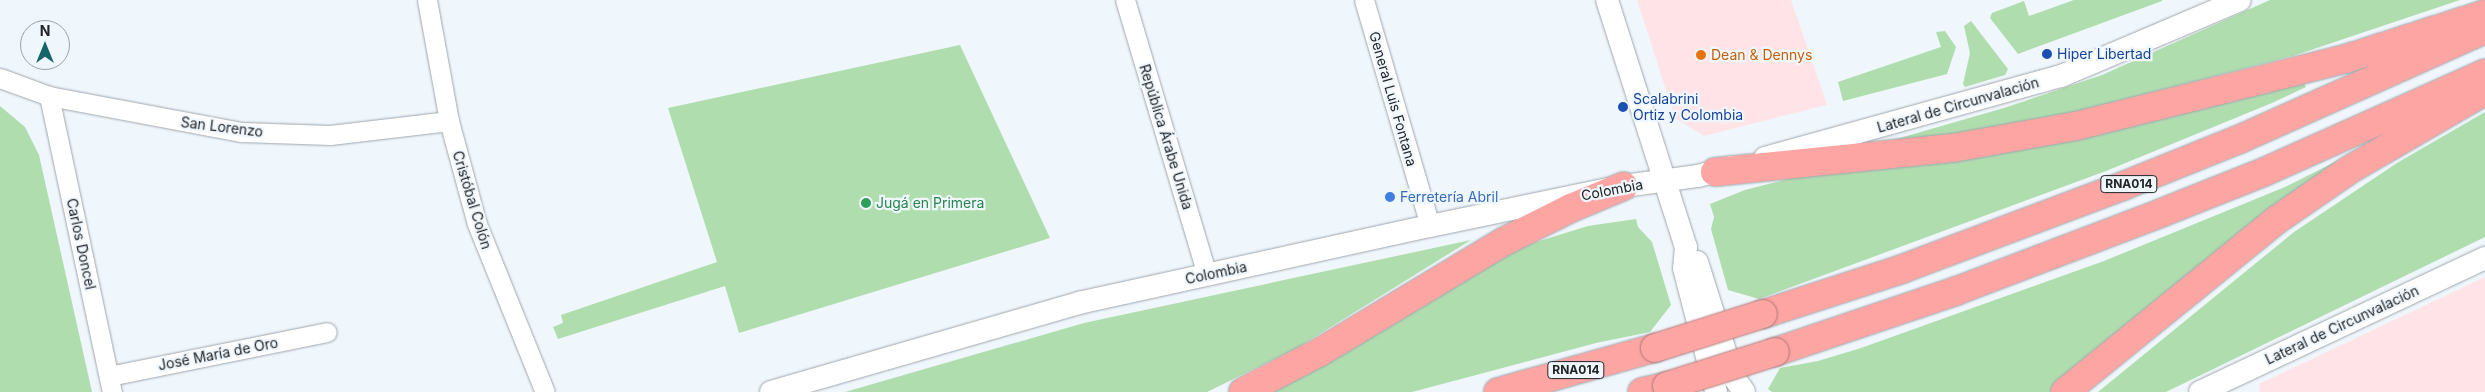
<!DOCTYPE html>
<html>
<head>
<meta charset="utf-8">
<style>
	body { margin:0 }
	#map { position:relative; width:2485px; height:392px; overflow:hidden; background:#eff6fc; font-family:Inter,sans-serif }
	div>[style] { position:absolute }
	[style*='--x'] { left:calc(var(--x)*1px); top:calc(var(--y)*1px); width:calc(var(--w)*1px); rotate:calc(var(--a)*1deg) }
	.commercial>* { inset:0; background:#ffe3e6 }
	.green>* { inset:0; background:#b0ddae }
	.roads { filter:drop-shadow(0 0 1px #9fa6ab) drop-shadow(0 0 1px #9fa6ab) }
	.minor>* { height:19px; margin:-9.5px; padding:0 9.5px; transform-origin:9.5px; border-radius:9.5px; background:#fff }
	.tertiary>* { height:22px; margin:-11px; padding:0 11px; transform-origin:11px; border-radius:11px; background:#fff }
	.motorway>* { height:28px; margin:-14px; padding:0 14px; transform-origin:14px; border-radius:14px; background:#fca5a3 }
	.bridges { filter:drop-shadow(0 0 1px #af7877) drop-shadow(0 0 1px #af7877) }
	.motorway-bridge>* { height:28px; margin:-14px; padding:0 14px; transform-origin:14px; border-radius:14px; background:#fca5a3 }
	.dots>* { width:14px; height:14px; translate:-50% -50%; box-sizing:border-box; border:2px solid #eff6fc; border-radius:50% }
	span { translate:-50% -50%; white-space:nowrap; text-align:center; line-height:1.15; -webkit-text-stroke:4.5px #eff6fc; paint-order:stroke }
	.shield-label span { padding:1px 4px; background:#eff6fc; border:1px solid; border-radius:4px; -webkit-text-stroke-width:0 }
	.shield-label { font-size:12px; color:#212426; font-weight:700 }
	.transit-label { font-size:14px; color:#164399 }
	.left { translate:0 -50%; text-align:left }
	.food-label { font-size:14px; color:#c56008 }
	.street-label { font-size:14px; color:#212426 }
	.shop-label { font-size:14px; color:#366cbe }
	.leisure-label { font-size:14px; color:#27864d }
	.north { position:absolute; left:20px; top:20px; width:50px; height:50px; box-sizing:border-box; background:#eff6fc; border:1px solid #9da2a6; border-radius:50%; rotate:0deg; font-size:14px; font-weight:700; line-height:20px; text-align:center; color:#212426 }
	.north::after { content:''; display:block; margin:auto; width:18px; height:22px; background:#16656a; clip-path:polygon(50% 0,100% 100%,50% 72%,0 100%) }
</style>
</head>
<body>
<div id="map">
	<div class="commercial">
		<i style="clip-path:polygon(1637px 0,1791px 0,1827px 105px,1704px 136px,1675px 118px)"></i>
		<i style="clip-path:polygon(2485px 277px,2485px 392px,2260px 392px,2259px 384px)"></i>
	</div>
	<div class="green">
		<i style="clip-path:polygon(2074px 0,2162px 0,2162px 1px,2018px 54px,1990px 18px,1992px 13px,2024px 1px,2029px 16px)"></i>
		<i style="clip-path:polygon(2270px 0,2460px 0,2293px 56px,2092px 108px,2010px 126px,1865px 148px,2004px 108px,2102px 75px)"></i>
		<i style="clip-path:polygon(1971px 21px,2008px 69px,2005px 75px,1965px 87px,1963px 84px,1970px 53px,1964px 26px)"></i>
		<i style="clip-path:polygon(1945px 31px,1956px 47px,1947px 74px,1843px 101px,1838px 82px,1941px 47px,1936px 32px)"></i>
		<i style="clip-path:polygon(960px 45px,1050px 238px,739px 333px,725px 286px,558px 339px,553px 327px,563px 323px,561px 315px,717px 262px,668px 108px)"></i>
		<i style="clip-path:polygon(2304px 83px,2306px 87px,2272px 103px,2106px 171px,1759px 299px,1728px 290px,1711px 229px,1714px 217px,1710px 204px,1745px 190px,1815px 172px)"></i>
		<i style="clip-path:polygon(0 106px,25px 127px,39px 155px,92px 392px,0 392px)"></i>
		<i style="clip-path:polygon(2485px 112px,2485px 237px,2166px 392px,2098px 392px,2294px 232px,2397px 163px)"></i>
		<i style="clip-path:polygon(2367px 146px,2054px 392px,1772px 392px,1768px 389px,1780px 368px,1818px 361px,1861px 348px,2104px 261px,2285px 187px)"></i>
		<i style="clip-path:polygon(1636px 219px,1638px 227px,1652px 242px,1671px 305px,1650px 332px,1596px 343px,1412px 392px,1264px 392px,1510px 250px,1588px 226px)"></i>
		<i style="clip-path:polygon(1471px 240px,1297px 348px,1207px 392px,845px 392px,1084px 323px)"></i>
	</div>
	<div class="roads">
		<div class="minor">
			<i style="--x:427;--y:0;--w:123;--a:79.7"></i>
			<i style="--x:449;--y:121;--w:107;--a:74.8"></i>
			<i style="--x:477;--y:224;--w:181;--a:68"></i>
			<i style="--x:1125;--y:0;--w:287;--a:73.4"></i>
			<i style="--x:1364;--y:0;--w:235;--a:73.7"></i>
			<i style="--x:0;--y:78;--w:52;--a:20.2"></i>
			<i style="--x:49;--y:96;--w:196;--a:10.6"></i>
			<i style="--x:242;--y:132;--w:88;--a:2"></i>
			<i style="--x:330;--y:135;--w:120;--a:-6.7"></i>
			<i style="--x:49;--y:96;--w:303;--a:78"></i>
			<i style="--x:109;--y:376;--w:222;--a:-11.4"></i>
		</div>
		<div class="tertiary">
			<i style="--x:1607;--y:0;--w:259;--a:72.3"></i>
			<i style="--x:1686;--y:247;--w:21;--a:95"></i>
			<i style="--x:1684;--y:268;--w:128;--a:75.5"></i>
			<i style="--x:1765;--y:158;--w:307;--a:-15.5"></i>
			<i style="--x:2061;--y:76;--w:194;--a:-23"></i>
			<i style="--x:1697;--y:262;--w:120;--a:72.5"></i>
			<i style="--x:1733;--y:376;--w:19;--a:55"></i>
			<i style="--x:771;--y:392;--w:321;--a:-16.1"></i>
			<i style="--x:1079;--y:303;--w:359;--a:-12.4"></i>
			<i style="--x:1430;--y:226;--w:198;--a:-11.7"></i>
			<i style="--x:1624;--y:186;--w:75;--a:-7.7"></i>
			<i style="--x:1698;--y:176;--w:35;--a:-15"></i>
			<i style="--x:2200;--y:392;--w:315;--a:-25.2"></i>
		</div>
		<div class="motorway">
			<i style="--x:1715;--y:172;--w:239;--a:-5.8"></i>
			<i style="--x:1953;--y:148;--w:125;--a:-10.1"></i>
			<i style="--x:2076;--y:126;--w:280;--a:-14"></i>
			<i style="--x:2348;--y:58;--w:144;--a:-17.8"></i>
			<i style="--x:1763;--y:314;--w:146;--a:-17.9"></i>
			<i style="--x:1902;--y:269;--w:236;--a:-20.6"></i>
			<i style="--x:2123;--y:186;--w:126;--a:-21.9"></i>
			<i style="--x:2240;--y:139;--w:267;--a:-24.1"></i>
			<i style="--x:1775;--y:352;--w:191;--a:-18.6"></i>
			<i style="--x:1956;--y:291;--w:219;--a:-20.8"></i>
			<i style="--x:2161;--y:213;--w:111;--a:-21.7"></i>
			<i style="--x:2264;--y:172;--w:242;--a:-24.1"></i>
			<i style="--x:1243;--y:392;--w:87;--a:-27.5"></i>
			<i style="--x:1320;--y:352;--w:216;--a:-31"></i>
			<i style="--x:1505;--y:241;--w:74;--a:-26.6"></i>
			<i style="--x:1571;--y:208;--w:57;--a:-22.5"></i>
			<i style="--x:1498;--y:392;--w:163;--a:-15.7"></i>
			<i style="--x:1642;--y:392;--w:26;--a:-13"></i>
			<i style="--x:2065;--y:392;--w:274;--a:-39.1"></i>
			<i style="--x:2278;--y:219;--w:86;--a:-34.6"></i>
			<i style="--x:2349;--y:170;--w:157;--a:-30.2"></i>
		</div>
	</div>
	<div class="bridges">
		<div class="motorway-bridge">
			<i style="--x:1655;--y:348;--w:113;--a:-17.5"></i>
			<i style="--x:1667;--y:386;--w:113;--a:-17.5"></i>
		</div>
	</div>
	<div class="dots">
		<i style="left:2047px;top:54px;background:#1a4fb4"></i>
		<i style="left:1701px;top:55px;background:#e8710a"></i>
		<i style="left:1623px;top:107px;background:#1a4fb4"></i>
		<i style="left:1390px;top:197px;background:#3f7fe0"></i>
		<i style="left:866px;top:203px;background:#2e9e5b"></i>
	</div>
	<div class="shield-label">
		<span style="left:2129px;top:184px">RNA014</span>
		<span style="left:1576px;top:370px">RNA014</span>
	</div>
	<div class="transit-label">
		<span class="left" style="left:2057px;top:54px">Hiper Libertad</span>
		<span class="left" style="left:1633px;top:107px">Scalabrini<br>Ortiz y Colombia</span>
	</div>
	<div class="food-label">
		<span class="left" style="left:1711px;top:55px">Dean &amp; Dennys</span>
	</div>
	<div class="street-label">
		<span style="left:1393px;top:99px;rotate:74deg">General Luis Fontana</span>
		<span style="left:1958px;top:105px;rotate:-16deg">Lateral de Circunvalación</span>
		<span style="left:222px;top:127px;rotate:7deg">San Lorenzo</span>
		<span style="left:1166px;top:137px;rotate:73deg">República Árabe Unida</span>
		<span style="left:1612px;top:190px;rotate:-11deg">Colombia</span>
		<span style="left:472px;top:200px;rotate:73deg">Cristóbal Colón</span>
		<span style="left:81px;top:244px;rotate:78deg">Carlos Doncel</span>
		<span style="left:1216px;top:273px;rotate:-12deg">Colombia</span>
		<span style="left:2342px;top:325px;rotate:-25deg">Lateral de Circunvalación</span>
		<span style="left:218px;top:354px;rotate:-11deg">José María de Oro</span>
	</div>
	<div class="shop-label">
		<span class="left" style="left:1400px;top:197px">Ferretería Abril</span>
	</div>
	<div class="leisure-label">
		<span class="left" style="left:876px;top:203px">Jugá en Primera</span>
	</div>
	<div class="north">N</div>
</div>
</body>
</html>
